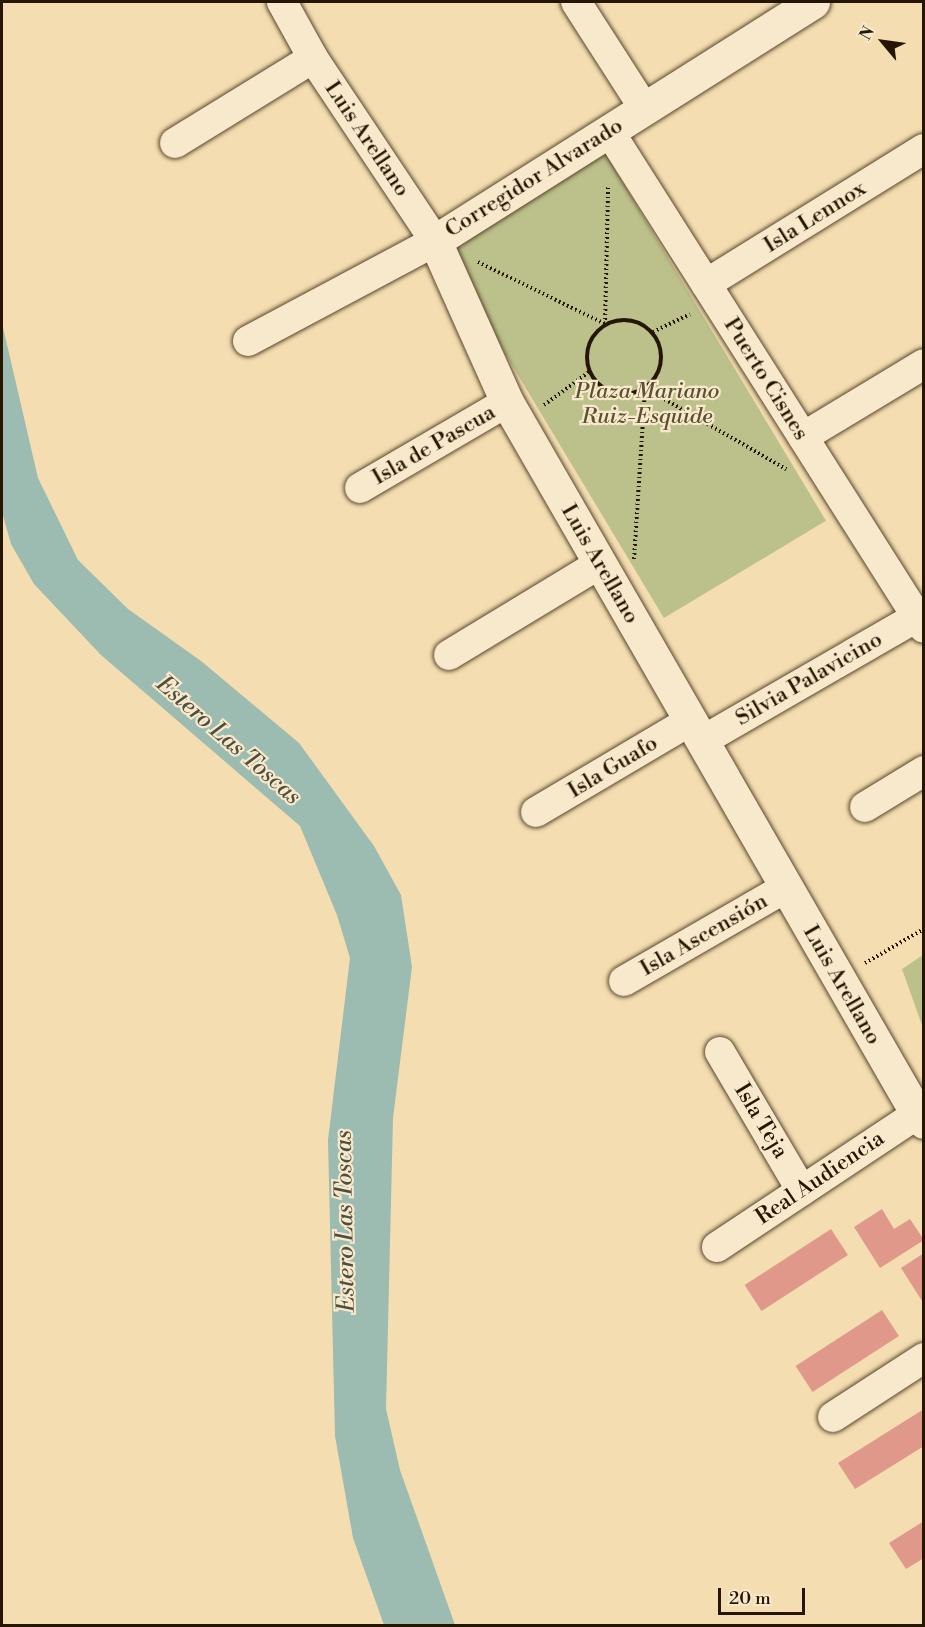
<!DOCTYPE html>
<html>
<head>
<meta charset="utf-8">
<style>
	body { margin:0 }
	#map { position:relative; width:925px; height:1627px; overflow:hidden; background:#f4ddb0; font-family:"Libre Bodoni",serif }
	div>[style] { position:absolute }
	[style*='--x'] { left:calc(var(--x)*1px); top:calc(var(--y)*1px); width:calc(var(--w)*1px); rotate:calc(var(--a)*1deg) }
	.green>* { inset:0; background:#bcc18b; transform-origin:0 0 }
	.water>* { inset:0; background:#9cbbb1 }
	.building>* { inset:0; background:#e0988a; transform-origin:0 0 }
	.path>* { height:4px; margin-top:-2px; transform-origin:0; background:repeating-linear-gradient(90deg,#251501 0 1.5px,transparent 0 4.5px) }
	.path>.ring { margin:-2px; padding:0; box-sizing:content-box; background:none; border:4px solid #251501; border-radius:50% }
	.roads { filter:drop-shadow(0 0 2px #59472d) drop-shadow(0 0 2px #59472d) }
	.minor>* { height:30px; margin:-15px; padding:0 15px; transform-origin:15px; border-radius:15px; background:#f8e9cc }
	.tertiary>* { height:33px; margin:-16.5px; padding:0 16.5px; transform-origin:16.5px; border-radius:16.5px; background:#f8e9cc }
	span { translate:-50% -50%; white-space:nowrap; text-align:center; line-height:1.15; -webkit-text-stroke:4.5px #f8e9cc; paint-order:stroke }
	.street-label { font-size:22px; color:#251501 }
	.park-label { font-size:22px; color:#5a5131; font-style:italic }
	.water-label { font-size:24px; color:#4f4f3f; font-style:italic }
	.frame { position:absolute; inset:0; border:3px solid #251501; pointer-events:none }
	.north { position:absolute; left:853px; top:12px; width:60px; height:60px; -webkit-text-stroke:4px #f8e9cc; paint-order:stroke; rotate:299deg; font-size:16px; font-weight:700; line-height:24px; text-align:center; color:#251501 }
	.north::after { content:''; display:block; margin:auto; width:21px; height:27px; background:#251501; clip-path:polygon(50% 0,100% 100%,50% 72%,0 100%) }
	.scale { position:absolute; left:718px; top:1588px; width:87px; height:27px; box-sizing:border-box; border:3px solid #251501; border-top:0; padding-left:8px; font-size:18px; line-height:21px; white-space:nowrap; color:#251501; -webkit-text-stroke:4px #f8e9cc; paint-order:stroke }
</style>
</head>
<body>
<div id="map">
	<div class="green">
		<i style="left:605px;top:153px;width:429px;height:189px;rotate:59deg"></i>
		<i style="clip-path:polygon(923px 955px,923px 1028px,902px 969px)"></i>
	</div>
	<div class="water">
		<i style="clip-path:polygon(2px 323px,38px 478px,78px 560px,128px 609px,201px 661px,299px 743px,374px 846px,401px 895px,412px 967px,393px 1118px,386px 1409px,400px 1470px,455px 1625px,384px 1625px,353px 1538px,335px 1436px,328px 1140px,350px 958px,337px 915px,300px 826px,101px 655px,34px 584px,11px 544px,2px 512px)"></i>
	</div>
	<div class="building">
		<i style="clip-path:polygon(882px 1209px,894px 1229px,910px 1219px,924px 1240px,880px 1268px,854px 1227px)"></i>
		<i style="left:831px;top:1229px;width:31px;height:103px;rotate:57deg"></i>
		<i style="clip-path:polygon(924px 1253px,924px 1304px,901px 1268px)"></i>
		<i style="left:882px;top:1310px;width:31px;height:103px;rotate:57deg"></i>
		<i style="clip-path:polygon(924px 1409px,924px 1446px,855px 1489px,838px 1463px)"></i>
		<i style="clip-path:polygon(924px 1521px,924px 1558px,906px 1569px,889px 1543px)"></i>
	</div>
	<div class="path">
		<i style="--x:478;--y:262;--w:141;--a:26"></i>
		<i style="--x:605;--y:324;--w:137;--a:-88.7"></i>
		<i class="ring" style="left:587px;top:320px;width:70px;height:70px"></i>
		<i style="--x:653;--y:332;--w:41;--a:-25.9"></i>
		<i style="--x:544;--y:405;--w:56;--a:-36.3"></i>
		<i style="--x:634;--y:559;--w:171;--a:-86.3"></i>
		<i style="--x:645;--y:388;--w:163;--a:29.9"></i>
		<i style="--x:865;--y:963;--w:68;--a:-30"></i>
	</div>
	<div class="roads">
		<div class="minor">
			<i style="--x:576;--y:2;--w:126;--a:57.3"></i>
			<i style="--x:609;--y:131;--w:588;--a:57.63"></i>
			<i style="--x:175;--y:143;--w:162;--a:-31.6"></i>
			<i style="--x:706;--y:284;--w:256;--a:-31.8"></i>
			<i style="--x:248;--y:341;--w:212;--a:-28.1"></i>
			<i style="--x:435;--y:241;--w:220;--a:-123.7"></i>
			<i style="--x:313;--y:58;--w:64;--a:-119"></i>
			<i style="--x:803;--y:437;--w:141;--a:-31.1"></i>
			<i style="--x:360;--y:488;--w:170;--a:-30.3"></i>
			<i style="--x:449;--y:655;--w:175;--a:-31.2"></i>
			<i style="--x:702;--y:741;--w:248;--a:-30"></i>
			<i style="--x:865;--y:807;--w:69;--a:-31.4"></i>
			<i style="--x:536;--y:812;--w:179;--a:-30.6"></i>
			<i style="--x:624;--y:981;--w:186;--a:-30"></i>
			<i style="--x:720;--y:1052;--w:161;--a:59.5"></i>
			<i style="--x:717;--y:1247;--w:240;--a:-33.6"></i>
			<i style="--x:917;--y:1114;--w:12;--a:55"></i>
			<i style="--x:833;--y:1417;--w:108;--a:-33"></i>
		</div>
		<div class="tertiary">
			<i style="--x:813;--y:2;--w:447;--a:147.7"></i>
			<i style="--x:435;--y:241;--w:176;--a:65.9"></i>
			<i style="--x:507;--y:402;--w:822;--a:60.06"></i>
			<i style="--x:917;--y:1114;--w:8;--a:-30"></i>
		</div>
	</div>
	<div class="street-label">
		<span style="left:367px;top:139px;rotate:56deg">Luis Arellano</span>
		<span style="left:534px;top:178px;rotate:-32deg">Corregidor Alvarado</span>
		<span style="left:815px;top:217px;rotate:-32deg">Isla Lennox</span>
		<span style="left:766px;top:379px;rotate:58deg">Puerto Cisnes</span>
		<span style="left:434px;top:445px;rotate:-30deg">Isla de Pascua</span>
		<span style="left:600px;top:564px;rotate:60deg">Luis Arellano</span>
		<span style="left:809px;top:679px;rotate:-30deg">Silvia Palavicino</span>
		<span style="left:613px;top:767px;rotate:-31deg">Isla Guafo</span>
		<span style="left:704px;top:935px;rotate:-30deg">Isla Ascensión</span>
		<span style="left:842px;top:985px;rotate:60deg">Luis Arellano</span>
		<span style="left:761px;top:1121px;rotate:59deg">Isla Teja</span>
		<span style="left:820px;top:1178px;rotate:-34deg">Real Audiencia</span>
	</div>
	<div class="park-label">
		<span style="left:647px;top:404px">Plaza Mariano<br>Ruiz-Esquide</span>
	</div>
	<div class="water-label">
		<span style="left:228px;top:741px;rotate:41deg">Estero Las Toscas</span>
		<span style="left:346px;top:1221px;rotate:-91deg">Estero Las Toscas</span>
	</div>
	<div class="frame"></div>
	<div class="north">N</div>
	<div class="scale">20 m</div>
</div>
</body>
</html>
